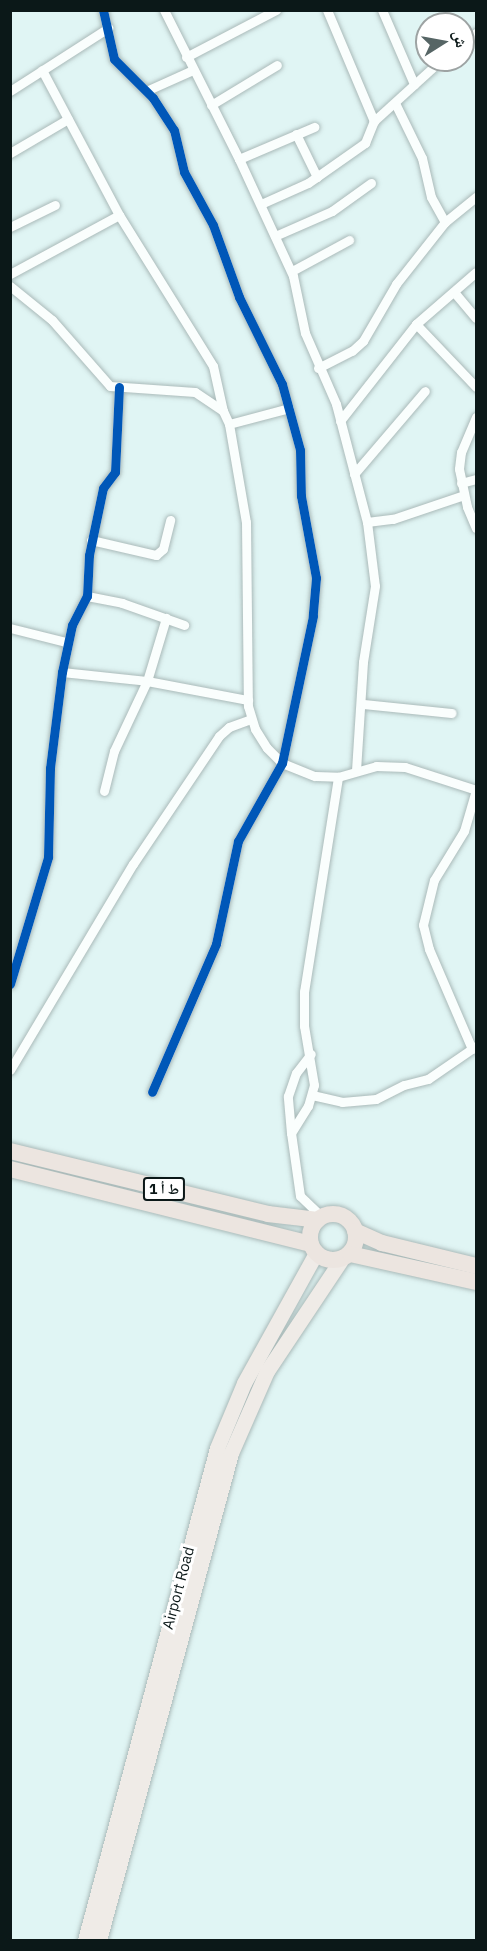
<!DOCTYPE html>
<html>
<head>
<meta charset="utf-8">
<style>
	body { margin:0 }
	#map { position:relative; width:487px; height:1951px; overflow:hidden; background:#e0f5f4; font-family:"IBM Plex Sans","Noto Naskh Arabic",sans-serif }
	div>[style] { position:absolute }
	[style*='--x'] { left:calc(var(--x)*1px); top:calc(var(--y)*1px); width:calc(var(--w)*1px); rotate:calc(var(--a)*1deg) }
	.roads { filter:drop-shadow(0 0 2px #aabab9) drop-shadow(0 0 2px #aabab9) }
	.minor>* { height:9px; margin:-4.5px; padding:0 4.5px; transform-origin:4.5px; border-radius:4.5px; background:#fafefd }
	.primary>* { height:15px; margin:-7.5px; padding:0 7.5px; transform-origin:7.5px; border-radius:7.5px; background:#efebe7 }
	.trunk>* { height:16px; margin:-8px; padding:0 8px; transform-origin:8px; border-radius:8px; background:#ece5e0 }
	.trunk>.ring { margin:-8px; padding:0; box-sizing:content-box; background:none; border:16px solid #ece5e0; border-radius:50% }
	.cycleway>* { height:9px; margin:-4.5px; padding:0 4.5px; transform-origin:4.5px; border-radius:4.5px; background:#0057b8 }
	span { translate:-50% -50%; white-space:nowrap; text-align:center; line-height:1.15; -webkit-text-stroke:6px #fff; paint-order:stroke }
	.shield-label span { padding:2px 4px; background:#fff; border:2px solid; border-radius:4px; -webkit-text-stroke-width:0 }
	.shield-label { font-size:14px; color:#0b1818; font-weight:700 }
	.street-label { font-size:15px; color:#0b1818 }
	.frame { position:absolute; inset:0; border:12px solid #0b1818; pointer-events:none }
	.north { position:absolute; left:415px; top:12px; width:60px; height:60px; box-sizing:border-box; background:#fff; border:2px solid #9da3a3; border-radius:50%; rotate:79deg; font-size:16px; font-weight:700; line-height:24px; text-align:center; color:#0b1818 }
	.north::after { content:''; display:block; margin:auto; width:21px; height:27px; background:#566565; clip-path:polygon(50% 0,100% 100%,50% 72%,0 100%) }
</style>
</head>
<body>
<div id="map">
	<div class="roads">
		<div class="minor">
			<i style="--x:103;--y:10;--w:50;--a:77.3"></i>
			<i style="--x:114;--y:59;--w:55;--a:45"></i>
			<i style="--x:153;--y:98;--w:38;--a:57"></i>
			<i style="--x:174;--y:130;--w:43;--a:76.6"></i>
			<i style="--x:184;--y:172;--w:60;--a:61.3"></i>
			<i style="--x:213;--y:225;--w:77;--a:70.1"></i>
			<i style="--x:239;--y:297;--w:97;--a:63.7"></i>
			<i style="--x:282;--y:384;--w:68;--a:74.7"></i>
			<i style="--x:300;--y:450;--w:46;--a:88.8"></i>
			<i style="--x:301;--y:496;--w:83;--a:79.6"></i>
			<i style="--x:316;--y:578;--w:38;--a:95"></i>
			<i style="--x:313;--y:616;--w:150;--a:101.9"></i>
			<i style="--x:282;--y:763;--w:90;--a:119.4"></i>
			<i style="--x:238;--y:841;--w:105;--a:102.1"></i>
			<i style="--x:216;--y:944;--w:161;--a:113.4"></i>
			<i style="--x:164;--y:10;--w:167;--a:63.3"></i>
			<i style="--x:239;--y:159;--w:129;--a:65.2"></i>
			<i style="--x:293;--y:276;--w:58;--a:78.1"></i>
			<i style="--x:305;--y:333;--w:77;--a:66.4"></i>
			<i style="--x:336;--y:404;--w:122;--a:75.3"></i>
			<i style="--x:367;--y:522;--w:64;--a:82.9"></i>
			<i style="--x:375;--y:586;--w:77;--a:99"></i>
			<i style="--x:363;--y:662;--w:108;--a:93.7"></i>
			<i style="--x:327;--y:10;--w:121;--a:67.1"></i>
			<i style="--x:382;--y:10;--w:81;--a:66.6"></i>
			<i style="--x:463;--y:41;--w:15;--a:-32"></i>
			<i style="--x:186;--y:57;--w:102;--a:-27.6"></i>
			<i style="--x:10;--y:91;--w:117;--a:-32.7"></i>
			<i style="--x:146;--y:91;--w:51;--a:-24.1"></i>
			<i style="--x:395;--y:103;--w:61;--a:63.9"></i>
			<i style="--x:422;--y:158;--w:40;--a:77"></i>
			<i style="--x:431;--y:197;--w:29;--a:61"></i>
			<i style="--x:211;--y:105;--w:77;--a:-31.2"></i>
			<i style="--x:296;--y:134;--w:48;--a:64"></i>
			<i style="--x:10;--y:153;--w:67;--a:-30.4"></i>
			<i style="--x:239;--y:159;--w:82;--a:-23.1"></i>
			<i style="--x:261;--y:204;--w:51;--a:-24.1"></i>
			<i style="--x:308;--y:183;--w:70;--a:-35.1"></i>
			<i style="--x:365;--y:143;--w:24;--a:-68"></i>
			<i style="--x:374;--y:121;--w:91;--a:-42.3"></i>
			<i style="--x:119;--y:215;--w:178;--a:58.1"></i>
			<i style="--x:213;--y:366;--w:46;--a:77.5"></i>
			<i style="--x:10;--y:227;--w:50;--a:-26.1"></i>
			<i style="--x:275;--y:236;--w:62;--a:-23.7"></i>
			<i style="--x:332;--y:211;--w:48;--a:-35.7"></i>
			<i style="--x:292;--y:271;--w:65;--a:-28.5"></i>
			<i style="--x:10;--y:274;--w:124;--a:-28.4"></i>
			<i style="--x:119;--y:215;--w:164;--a:-118"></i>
			<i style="--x:10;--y:286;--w:54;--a:39"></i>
			<i style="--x:52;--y:320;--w:88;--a:48.7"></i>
			<i style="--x:110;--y:386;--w:85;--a:4"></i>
			<i style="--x:195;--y:392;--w:34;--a:34"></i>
			<i style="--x:223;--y:411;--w:14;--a:65"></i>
			<i style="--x:229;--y:424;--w:99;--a:80.2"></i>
			<i style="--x:246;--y:522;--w:184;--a:89.4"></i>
			<i style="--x:248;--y:706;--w:24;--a:73"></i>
			<i style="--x:255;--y:729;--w:22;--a:58"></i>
			<i style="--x:267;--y:748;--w:21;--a:45"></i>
			<i style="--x:282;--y:763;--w:35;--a:22"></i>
			<i style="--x:315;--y:776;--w:23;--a:2"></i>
			<i style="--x:338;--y:777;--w:40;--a:-16"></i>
			<i style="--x:376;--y:766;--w:29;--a:2"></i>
			<i style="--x:405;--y:767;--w:75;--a:17.9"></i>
			<i style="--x:454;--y:292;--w:34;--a:50"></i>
			<i style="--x:416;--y:324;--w:87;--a:46.4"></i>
			<i style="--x:318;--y:368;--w:38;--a:-27"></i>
			<i style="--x:352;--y:351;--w:15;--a:-42"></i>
			<i style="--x:363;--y:341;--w:66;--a:-59.9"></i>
			<i style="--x:396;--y:284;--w:79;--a:-51.7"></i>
			<i style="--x:445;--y:222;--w:40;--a:-39"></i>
			<i style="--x:476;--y:417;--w:38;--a:113"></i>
			<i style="--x:461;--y:452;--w:17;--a:97"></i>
			<i style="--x:459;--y:469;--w:39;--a:78"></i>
			<i style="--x:467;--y:507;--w:23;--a:67"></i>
			<i style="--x:340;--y:421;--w:123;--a:-51.9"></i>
			<i style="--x:416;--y:324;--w:79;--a:-40.9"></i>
			<i style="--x:229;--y:424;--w:62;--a:-14.9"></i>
			<i style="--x:354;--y:474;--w:109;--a:-49.5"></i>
			<i style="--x:461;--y:483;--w:16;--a:-15"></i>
			<i style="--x:367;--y:522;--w:26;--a:-7"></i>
			<i style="--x:393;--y:519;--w:75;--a:-18.7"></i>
			<i style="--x:91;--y:540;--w:67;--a:13"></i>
			<i style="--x:156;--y:555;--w:9;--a:-41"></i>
			<i style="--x:163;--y:549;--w:30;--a:-76"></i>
			<i style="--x:87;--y:596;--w:36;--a:11"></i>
			<i style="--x:122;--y:603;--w:66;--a:19.5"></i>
			<i style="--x:10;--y:628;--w:58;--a:14"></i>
			<i style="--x:62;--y:672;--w:85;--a:6"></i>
			<i style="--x:147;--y:681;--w:103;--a:10.7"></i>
			<i style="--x:363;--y:704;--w:89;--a:5.8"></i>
			<i style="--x:104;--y:791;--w:41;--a:-76"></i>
			<i style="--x:114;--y:751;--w:77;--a:-64.8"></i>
			<i style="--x:147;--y:681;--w:66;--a:-73.2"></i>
			<i style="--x:10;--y:984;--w:133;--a:-73.3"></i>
			<i style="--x:48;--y:857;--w:89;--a:-88.7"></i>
			<i style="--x:50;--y:768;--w:97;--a:-82.9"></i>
			<i style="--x:62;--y:672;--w:48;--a:-78"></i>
			<i style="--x:72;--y:625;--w:33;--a:-63"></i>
			<i style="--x:87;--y:596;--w:41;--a:-87.2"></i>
			<i style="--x:89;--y:555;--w:68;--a:-78.2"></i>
			<i style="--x:103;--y:488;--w:20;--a:-53"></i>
			<i style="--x:115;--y:472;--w:85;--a:-87.3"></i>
			<i style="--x:472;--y:1049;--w:109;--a:-113.3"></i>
			<i style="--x:429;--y:949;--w:25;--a:-104"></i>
			<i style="--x:423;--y:925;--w:46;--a:-76.3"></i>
			<i style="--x:434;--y:880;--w:57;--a:-58.5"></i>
			<i style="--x:464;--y:831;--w:43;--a:-73.7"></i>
			<i style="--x:10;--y:1070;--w:240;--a:-59.2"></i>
			<i style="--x:133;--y:864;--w:154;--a:-56.1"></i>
			<i style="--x:219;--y:736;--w:13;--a:-42"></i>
			<i style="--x:229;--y:727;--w:23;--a:-20"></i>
			<i style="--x:312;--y:1095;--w:31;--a:13"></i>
			<i style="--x:342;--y:1102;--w:34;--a:-5"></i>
			<i style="--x:376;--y:1099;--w:31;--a:-27"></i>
			<i style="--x:404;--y:1085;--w:25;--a:-14"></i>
			<i style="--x:428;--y:1079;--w:58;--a:-34.5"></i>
			<i style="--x:291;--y:1133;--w:37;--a:-95"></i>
			<i style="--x:288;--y:1096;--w:24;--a:-71"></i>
			<i style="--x:296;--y:1073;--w:24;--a:-52"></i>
			<i style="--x:322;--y:1217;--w:30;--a:-136"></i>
			<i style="--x:300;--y:1196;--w:64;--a:-98.1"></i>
			<i style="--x:291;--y:1133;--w:32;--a:-58"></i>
			<i style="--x:308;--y:1106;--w:22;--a:-74"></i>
			<i style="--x:314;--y:1085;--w:60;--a:-99.6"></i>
			<i style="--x:304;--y:1026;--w:34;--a:-90"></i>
			<i style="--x:304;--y:992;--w:218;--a:-81"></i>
		</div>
		<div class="primary">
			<i style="--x:85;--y:1940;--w:509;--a:-74.98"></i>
			<i style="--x:217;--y:1448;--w:70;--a:-67.4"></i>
			<i style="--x:244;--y:1383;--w:149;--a:-61"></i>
			<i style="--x:99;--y:1940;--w:505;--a:-74.83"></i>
			<i style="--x:231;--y:1453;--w:90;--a:-66.3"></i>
			<i style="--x:267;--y:1371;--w:133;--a:-56.3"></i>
		</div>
		<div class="trunk">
			<i style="--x:10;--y:1151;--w:266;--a:13.7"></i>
			<i style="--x:268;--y:1214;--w:50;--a:6.8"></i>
			<i style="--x:10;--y:1169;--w:310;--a:14"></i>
			<i class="ring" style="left:310px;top:1214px;width:30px;height:30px"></i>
			<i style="--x:355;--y:1231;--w:30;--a:24"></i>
			<i style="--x:382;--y:1243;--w:97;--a:13.7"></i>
			<i style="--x:350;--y:1254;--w:129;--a:12.5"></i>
		</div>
	</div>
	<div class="cycleway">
		<i style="--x:103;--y:10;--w:50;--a:77.3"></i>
		<i style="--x:114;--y:59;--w:55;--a:45"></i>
		<i style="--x:153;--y:98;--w:38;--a:57"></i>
		<i style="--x:174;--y:130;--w:43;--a:76.6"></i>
		<i style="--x:184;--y:172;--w:60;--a:61.3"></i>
		<i style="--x:213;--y:225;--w:77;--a:70.1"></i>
		<i style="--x:239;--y:297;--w:97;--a:63.7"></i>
		<i style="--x:282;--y:384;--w:68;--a:74.7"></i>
		<i style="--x:300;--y:450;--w:46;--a:88.8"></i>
		<i style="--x:301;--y:496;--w:83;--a:79.6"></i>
		<i style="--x:316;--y:578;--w:38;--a:95"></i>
		<i style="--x:313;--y:616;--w:150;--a:101.9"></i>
		<i style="--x:282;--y:763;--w:90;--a:119.4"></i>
		<i style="--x:238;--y:841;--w:105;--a:102.1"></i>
		<i style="--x:216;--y:944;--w:161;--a:113.4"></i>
		<i style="--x:10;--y:984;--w:133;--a:-73.3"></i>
		<i style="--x:48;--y:857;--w:89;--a:-88.7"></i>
		<i style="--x:50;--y:768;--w:97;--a:-82.9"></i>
		<i style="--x:62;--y:672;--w:48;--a:-78"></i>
		<i style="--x:72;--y:625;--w:33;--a:-63"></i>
		<i style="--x:87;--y:596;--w:41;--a:-87.2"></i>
		<i style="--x:89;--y:555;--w:68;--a:-78.2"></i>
		<i style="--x:103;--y:488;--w:20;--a:-53"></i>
		<i style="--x:115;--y:472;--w:85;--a:-87.3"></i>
	</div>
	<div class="shield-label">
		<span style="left:164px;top:1189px">ط أ 1</span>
	</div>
	<div class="street-label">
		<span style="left:178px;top:1588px;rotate:-75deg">Airport Road</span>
	</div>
	<div class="frame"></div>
	<div class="north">ش</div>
</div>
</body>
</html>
